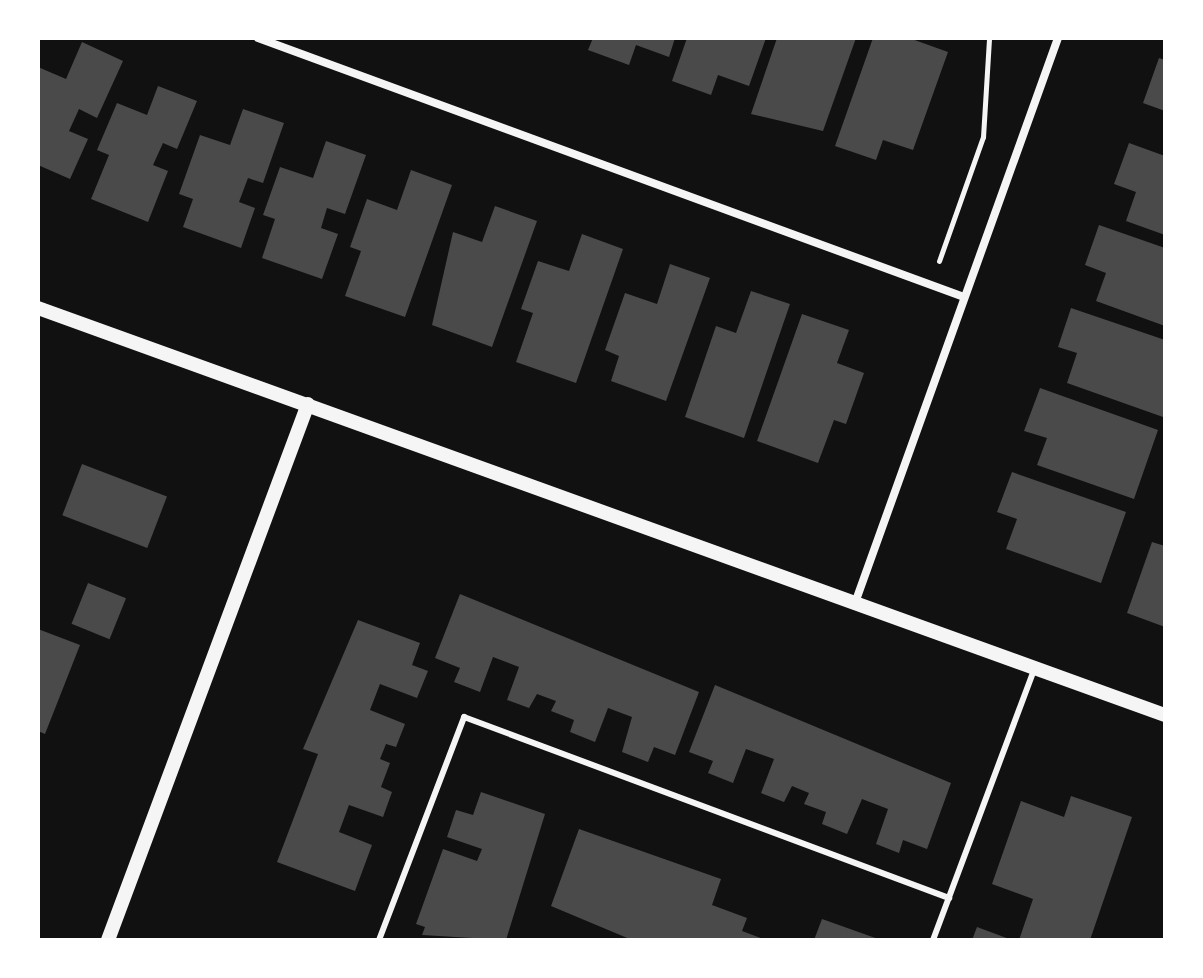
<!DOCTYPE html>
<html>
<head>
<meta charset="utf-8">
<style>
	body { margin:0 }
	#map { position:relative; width:1203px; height:978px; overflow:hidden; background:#111; font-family:"Roboto Condensed",sans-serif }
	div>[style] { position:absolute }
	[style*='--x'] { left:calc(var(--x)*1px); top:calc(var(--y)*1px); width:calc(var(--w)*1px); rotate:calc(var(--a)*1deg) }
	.building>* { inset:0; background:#4a4a4a; transform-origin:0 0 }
	.path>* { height:5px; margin:-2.5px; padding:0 2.5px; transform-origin:2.5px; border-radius:2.5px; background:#f5f5f5 }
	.service>* { height:6px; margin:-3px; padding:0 3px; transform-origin:3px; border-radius:3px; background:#f5f5f5 }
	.minor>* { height:8px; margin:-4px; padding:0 4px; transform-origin:4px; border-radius:4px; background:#f5f5f5 }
	.tertiary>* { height:14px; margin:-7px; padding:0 7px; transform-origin:7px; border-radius:7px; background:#f5f5f5 }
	span { translate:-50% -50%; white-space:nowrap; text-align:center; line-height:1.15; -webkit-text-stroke:6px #fff; paint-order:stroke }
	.frame { position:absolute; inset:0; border:40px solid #fff; pointer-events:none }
</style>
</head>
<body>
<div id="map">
	<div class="building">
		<i style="clip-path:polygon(593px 38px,675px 38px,669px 57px,636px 45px,629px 65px,588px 50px)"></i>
		<i style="clip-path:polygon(687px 38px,766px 38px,749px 86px,718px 75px,711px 95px,672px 81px)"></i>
		<i style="clip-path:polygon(777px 38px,856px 38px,823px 131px,751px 114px)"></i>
		<i style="clip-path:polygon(873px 38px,909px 38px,948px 52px,913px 150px,883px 140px,876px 160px,835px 146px)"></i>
		<i style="clip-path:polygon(82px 42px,123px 61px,97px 118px,79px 109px,69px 131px,88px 139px,70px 179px,38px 165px,38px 67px,66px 79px)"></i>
		<i style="clip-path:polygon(1159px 58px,1165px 60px,1165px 111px,1143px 103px)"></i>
		<i style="clip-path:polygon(158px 86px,197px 101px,177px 149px,163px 143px,153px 165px,168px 171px,148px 222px,91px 199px,109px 155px,97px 150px,117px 103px,147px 115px)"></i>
		<i style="clip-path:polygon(243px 109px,284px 123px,263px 183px,248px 178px,239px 202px,255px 208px,241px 248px,183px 227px,193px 199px,179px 194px,200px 135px,230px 145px)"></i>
		<i style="clip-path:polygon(326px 141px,366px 155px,345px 214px,327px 208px,321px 228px,338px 234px,322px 279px,262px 258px,275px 219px,263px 215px,280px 167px,313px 178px)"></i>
		<i style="clip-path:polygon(1129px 143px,1165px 156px,1165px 235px,1126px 221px,1136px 192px,1114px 184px)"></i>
		<i style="clip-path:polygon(411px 170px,452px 185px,405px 317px,345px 296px,361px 251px,350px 247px,367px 199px,397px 210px)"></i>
		<i style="clip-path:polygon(495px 206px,537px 221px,492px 347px,432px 325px,453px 232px,482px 242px)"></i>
		<i style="clip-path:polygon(1099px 225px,1165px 248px,1165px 326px,1096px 301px,1106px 273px,1085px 265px)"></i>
		<i style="clip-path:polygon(582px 234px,623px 249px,576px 383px,516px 362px,533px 313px,521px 309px,538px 261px,569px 271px)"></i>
		<i style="clip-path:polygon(670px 264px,710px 278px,666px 401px,611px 381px,619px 356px,605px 350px,625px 293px,657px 304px)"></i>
		<i style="clip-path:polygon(751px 291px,790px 304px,744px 438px,685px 417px,716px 326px,736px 333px)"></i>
		<i style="clip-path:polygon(1071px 308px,1165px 340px,1163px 417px,1067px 383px,1077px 353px,1058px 347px)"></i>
		<i style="clip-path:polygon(802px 314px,849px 330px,837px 363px,864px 373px,846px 424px,834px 420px,818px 463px,757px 441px)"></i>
		<i style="clip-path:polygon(1040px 388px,1158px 430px,1134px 499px,1037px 465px,1047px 438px,1024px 431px)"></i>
		<i style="left:82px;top:464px;width:91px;height:55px;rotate:21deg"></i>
		<i style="clip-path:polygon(1012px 472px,1126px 512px,1101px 583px,1006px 549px,1017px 519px,997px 512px)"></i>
		<i style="clip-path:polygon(1152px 542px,1165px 546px,1165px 627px,1127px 613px)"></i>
		<i style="left:88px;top:583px;width:41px;height:44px;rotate:22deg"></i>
		<i style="clip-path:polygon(460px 594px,699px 692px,675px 755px,654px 747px,648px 762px,622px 752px,632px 717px,608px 708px,595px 742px,570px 732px,574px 720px,551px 711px,556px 701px,537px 694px,529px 708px,507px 700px,519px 667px,493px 657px,480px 692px,454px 682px,460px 668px,435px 658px)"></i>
		<i style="clip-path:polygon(358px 620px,420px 643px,412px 665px,428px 671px,417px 698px,380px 684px,370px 710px,405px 724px,396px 747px,386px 744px,380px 759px,390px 763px,381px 787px,392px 792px,383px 817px,349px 805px,339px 832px,372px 845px,355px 891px,277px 862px,318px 754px,303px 749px)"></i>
		<i style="clip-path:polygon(38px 629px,80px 645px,45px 734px,38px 731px)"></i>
		<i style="clip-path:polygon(715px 685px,951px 783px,927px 849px,903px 840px,899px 853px,876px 844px,888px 809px,862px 799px,847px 834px,822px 824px,826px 812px,804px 804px,809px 793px,792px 786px,784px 802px,761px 793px,774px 759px,746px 749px,733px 783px,708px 773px,713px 761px,689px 752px)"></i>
		<i style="clip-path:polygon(481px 792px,545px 814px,506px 940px,422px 935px,425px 927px,416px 924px,443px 849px,477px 861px,482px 849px,447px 837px,456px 810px,473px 815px)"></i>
		<i style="clip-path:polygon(1071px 796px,1132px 817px,1090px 940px,1019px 940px,1033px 899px,992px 884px,1021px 801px,1064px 817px)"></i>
		<i style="clip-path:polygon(579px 829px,721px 879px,712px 905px,747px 918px,742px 931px,766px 940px,632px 940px,551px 906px)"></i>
		<i style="clip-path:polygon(822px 919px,881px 940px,814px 940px)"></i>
		<i style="clip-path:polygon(977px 927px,1012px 940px,972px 940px)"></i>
	</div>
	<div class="path">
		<i style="--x:939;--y:261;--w:132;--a:-70.5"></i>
		<i style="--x:983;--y:137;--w:99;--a:-86.5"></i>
	</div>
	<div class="service">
		<i style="--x:379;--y:940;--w:239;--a:-69.1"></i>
		<i style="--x:464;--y:717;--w:518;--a:20.47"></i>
		<i style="--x:933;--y:940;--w:288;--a:-69.5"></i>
	</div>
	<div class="minor">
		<i style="--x:258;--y:38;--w:752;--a:20.15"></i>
		<i style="--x:855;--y:603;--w:600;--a:-70.24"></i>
	</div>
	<div class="tertiary">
		<i style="--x:38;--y:308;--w:1198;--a:19.86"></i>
		<i style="--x:108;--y:940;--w:572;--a:-69.54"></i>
	</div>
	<div class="frame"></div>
</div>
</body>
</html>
